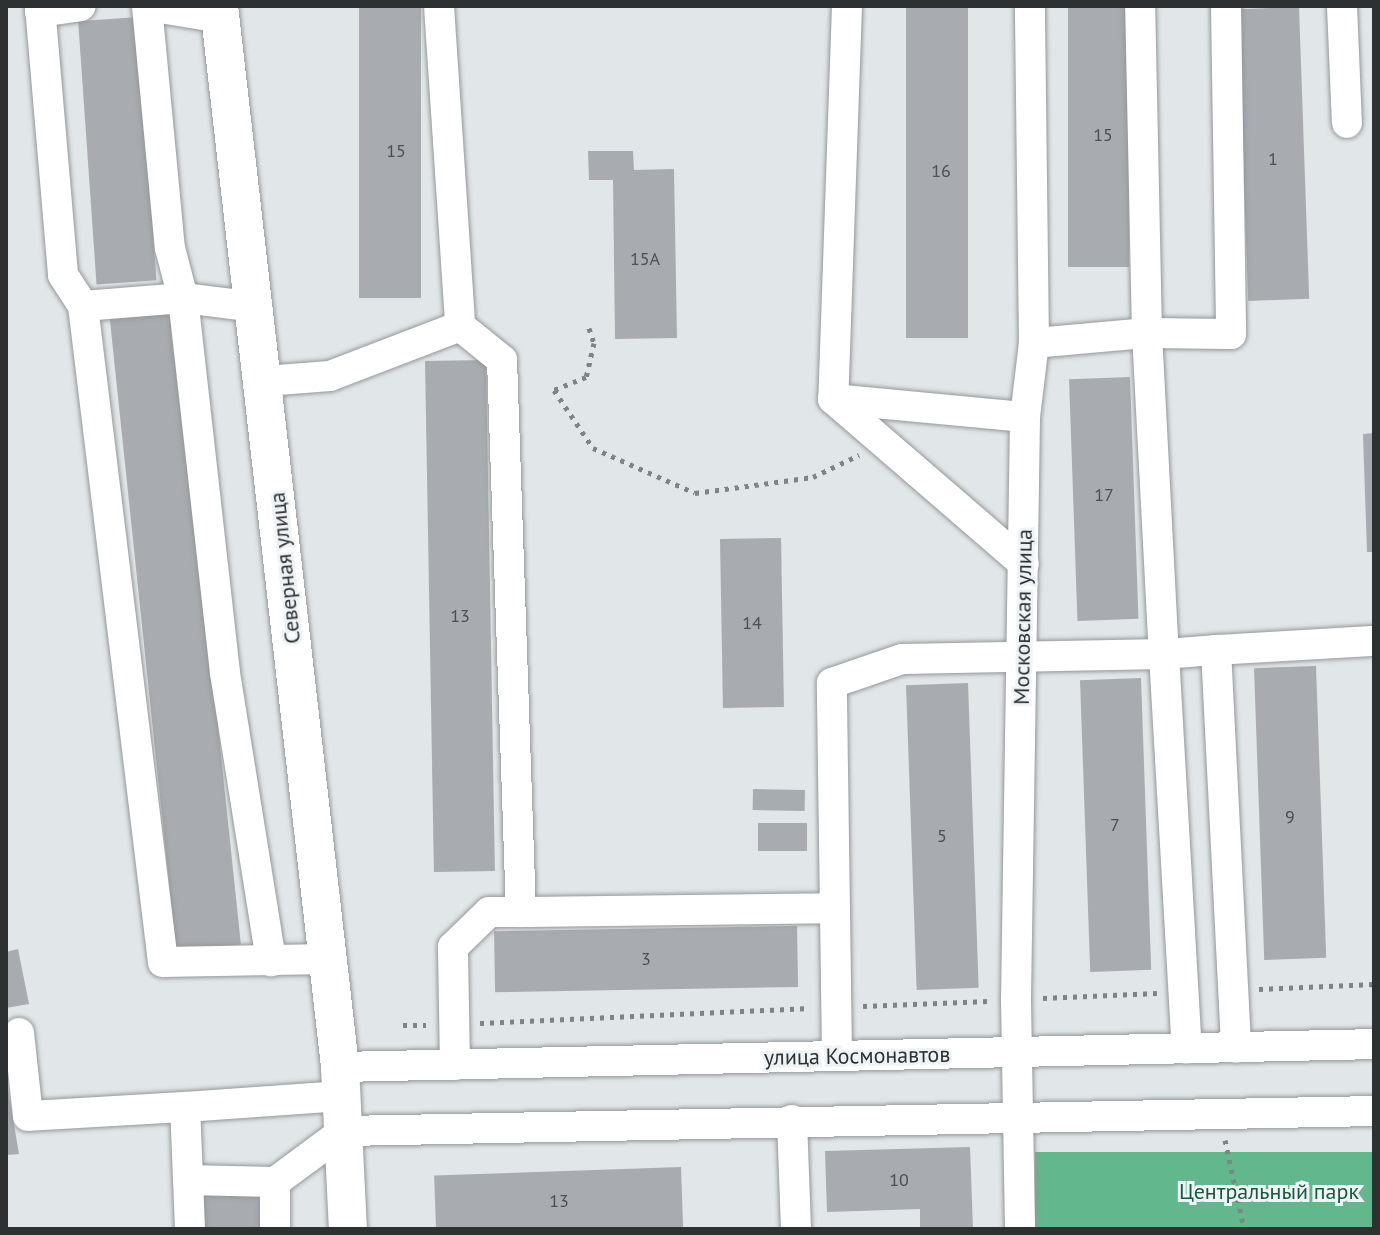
<!DOCTYPE html>
<html>
<head>
<meta charset="utf-8">
<style>
	body { margin:0 }
	#map { position:relative; width:1380px; height:1235px; overflow:hidden; background:#e1e6e8; font-family:"PT Sans",sans-serif }
	div>[style] { position:absolute }
	[style*='--x'] { left:calc(var(--x)*1px); top:calc(var(--y)*1px); width:calc(var(--w)*1px); rotate:calc(var(--a)*1deg) }
	.forest>* { inset:0; background:#62b78d; transform-origin:0 0 }
	.building>* { inset:0; background:#a8abaf; transform-origin:0 0 }
	.path>* { height:5px; margin-top:-2.5px; transform-origin:0; background:repeating-linear-gradient(90deg,#7f8384 0 4px,transparent 0 10px) }
	.roads { filter:drop-shadow(0 0 2px #93989a) drop-shadow(0 0 2px #93989a) }
	.minor>* { height:30px; margin:-15px; padding:0 15px; transform-origin:15px; border-radius:15px; background:#fff }
	.major>* { height:38px; margin:-19px; padding:0 19px; transform-origin:19px; border-radius:19px; background:#fff }
	span { translate:-50% -50%; white-space:nowrap; text-align:center; line-height:1.15; -webkit-text-stroke:6px #eef4f6; paint-order:stroke }
	.number-label { font-size:18px; color:#4c5050 }
	.number-label span { -webkit-text-stroke-width:0 }
	.street-label { font-size:22px; color:#2e3131 }
	.park-label { font-size:22px; color:#18593d }
	.frame { position:absolute; inset:0; border:8px solid #2e3131; pointer-events:none }
</style>
</head>
<body>
<div id="map">
	<div class="forest">
		<i style="left:1374px;top:1152px;width:77px;height:339px;rotate:90deg"></i>
	</div>
	<div class="building">
		<i style="left:359px;top:6px;width:62px;height:292px"></i>
		<i style="left:906px;top:6px;width:62px;height:332px"></i>
		<i style="left:1068px;top:6px;width:61px;height:261px"></i>
		<i style="left:1299px;top:7px;width:292px;height:61px;rotate:88deg"></i>
		<i style="left:138px;top:17px;width:264px;height:60px;rotate:86deg"></i>
		<i style="clip-path:polygon(588px 151px,633px 151px,634px 170px,674px 169px,677px 338px,615px 339px,613px 180px,589px 180px)"></i>
		<i style="left:174px;top:308px;width:640px;height:65px;rotate:84deg"></i>
		<i style="left:486px;top:360px;width:511px;height:61px;rotate:89deg"></i>
		<i style="left:1130px;top:377px;width:242px;height:61px;rotate:88deg"></i>
		<i style="clip-path:polygon(1374px 433px,1374px 552px,1367px 552px,1363px 434px)"></i>
		<i style="left:781px;top:538px;width:169px;height:61px;rotate:89deg"></i>
		<i style="left:1316px;top:666px;width:292px;height:62px;rotate:88deg"></i>
		<i style="left:1141px;top:678px;width:292px;height:61px;rotate:88deg"></i>
		<i style="left:968px;top:683px;width:305px;height:62px;rotate:88deg"></i>
		<i style="left:753px;top:789px;width:52px;height:21px;rotate:1deg"></i>
		<i style="left:758px;top:823px;width:49px;height:28px"></i>
		<i style="left:797px;top:926px;width:61px;height:303px;rotate:89deg"></i>
		<i style="clip-path:polygon(18px 949px,29px 1004px,6px 1008px,6px 952px)"></i>
		<i style="clip-path:polygon(6px 1078px,19px 1154px,6px 1155px)"></i>
		<i style="clip-path:polygon(970px 1147px,973px 1229px,920px 1229px,920px 1209px,827px 1212px,825px 1151px)"></i>
		<i style="left:681px;top:1167px;width:62px;height:247px;rotate:88deg"></i>
		<i style="clip-path:polygon(262px 1188px,265px 1229px,203px 1229px,200px 1195px)"></i>
	</div>
	<div class="path">
		<i style="--x:589;--y:328;--w:16;--a:72"></i>
		<i style="--x:594;--y:343;--w:35;--a:103"></i>
		<i style="--x:586;--y:377;--w:35;--a:158"></i>
		<i style="--x:554;--y:390;--w:70;--a:56.1"></i>
		<i style="--x:593;--y:448;--w:111;--a:23.8"></i>
		<i style="--x:695;--y:493;--w:119;--a:-7.7"></i>
		<i style="--x:813;--y:477;--w:51;--a:-25.6"></i>
		<i style="--x:1259;--y:989;--w:115;--a:-2.5"></i>
		<i style="--x:1043;--y:998;--w:114;--a:-2.5"></i>
		<i style="--x:863;--y:1006;--w:126;--a:-2.3"></i>
		<i style="--x:480;--y:1023;--w:330;--a:-2.6"></i>
		<i style="--x:403;--y:1025;--w:23;--a:0"></i>
		<i style="--x:1225;--y:1140;--w:91;--a:77.9"></i>
	</div>
	<div class="roads">
		<div class="minor">
			<i style="--x:40;--y:6;--w:270;--a:85.1"></i>
			<i style="--x:63;--y:275;--w:37;--a:57"></i>
			<i style="--x:147;--y:6;--w:243;--a:84.6"></i>
			<i style="--x:170;--y:248;--w:52;--a:75.4"></i>
			<i style="--x:183;--y:298;--w:377;--a:83.6"></i>
			<i style="--x:225;--y:673;--w:292;--a:80.9"></i>
			<i style="--x:148;--y:6;--w:74;--a:9.3"></i>
			<i style="--x:439;--y:6;--w:321;--a:86.2"></i>
			<i style="--x:847;--y:6;--w:393;--a:92"></i>
			<i style="--x:833;--y:399;--w:193;--a:5.4"></i>
			<i style="--x:1226;--y:6;--w:328;--a:89.1"></i>
			<i style="--x:1231;--y:334;--w:84;--a:-179.3"></i>
			<i style="--x:1147;--y:333;--w:321;--a:87"></i>
			<i style="--x:1164;--y:654;--w:52;--a:-4.4"></i>
			<i style="--x:1216;--y:650;--w:398;--a:87.1"></i>
			<i style="--x:1342;--y:6;--w:117;--a:87.6"></i>
			<i style="--x:40;--y:12;--w:41;--a:-8.3"></i>
			<i style="--x:256;--y:307;--w:74;--a:-173"></i>
			<i style="--x:183;--y:298;--w:100;--a:175.4"></i>
			<i style="--x:83;--y:306;--w:661;--a:83.05"></i>
			<i style="--x:163;--y:962;--w:165;--a:-1"></i>
			<i style="--x:1034;--y:343;--w:113;--a:-5.1"></i>
			<i style="--x:1147;--y:333;--w:327;--a:-91.2"></i>
			<i style="--x:265;--y:381;--w:65;--a:-4.4"></i>
			<i style="--x:330;--y:376;--w:139;--a:-21"></i>
			<i style="--x:460;--y:326;--w:54;--a:39"></i>
			<i style="--x:502;--y:360;--w:552;--a:88.03"></i>
			<i style="--x:521;--y:912;--w:314;--a:-0.7"></i>
			<i style="--x:833;--y:399;--w:252;--a:40.8"></i>
			<i style="--x:1216;--y:650;--w:158;--a:-3.3"></i>
			<i style="--x:19;--y:1033;--w:83;--a:83.8"></i>
			<i style="--x:28;--y:1116;--w:157;--a:-3.3"></i>
			<i style="--x:837;--y:1056;--w:373;--a:-90.8"></i>
			<i style="--x:832;--y:683;--w:74;--a:-18.9"></i>
			<i style="--x:902;--y:659;--w:262;--a:-1.1"></i>
			<i style="--x:1164;--y:654;--w:395;--a:86.7"></i>
			<i style="--x:455;--y:1065;--w:118;--a:-91"></i>
			<i style="--x:453;--y:947;--w:50;--a:-44.2"></i>
			<i style="--x:489;--y:912;--w:32;--a:0"></i>
			<i style="--x:340;--y:1067;--w:1034;--a:-1.27"></i>
			<i style="--x:792;--y:1120;--w:109;--a:87.9"></i>
			<i style="--x:188;--y:1180;--w:87;--a:1.3"></i>
			<i style="--x:190;--y:1229;--w:122;--a:-92.3"></i>
			<i style="--x:185;--y:1107;--w:157;--a:-4"></i>
			<i style="--x:275;--y:1229;--w:47;--a:-90"></i>
			<i style="--x:275;--y:1182;--w:86;--a:-36.5"></i>
			<i style="--x:344;--y:1131;--w:1030;--a:-1.11"></i>
			<i style="--x:1020;--y:1229;--w:230;--a:-91"></i>
			<i style="--x:1016;--y:999;--w:582;--a:-89.11"></i>
			<i style="--x:1025;--y:417;--w:75;--a:-83.1"></i>
			<i style="--x:1034;--y:343;--w:337;--a:-90.7"></i>
		</div>
		<div class="major">
			<i style="--x:219;--y:6;--w:1068;--a:83.49"></i>
			<i style="--x:340;--y:1067;--w:162;--a:87.2"></i>
		</div>
	</div>
	<div class="number-label">
		<span style="left:1103px;top:135px">15</span>
		<span style="left:396px;top:151px">15</span>
		<span style="left:1273px;top:159px">1</span>
		<span style="left:941px;top:171px">16</span>
		<span style="left:645px;top:259px">15А</span>
		<span style="left:1104px;top:495px">17</span>
		<span style="left:460px;top:616px">13</span>
		<span style="left:752px;top:623px">14</span>
		<span style="left:1290px;top:817px">9</span>
		<span style="left:1115px;top:825px">7</span>
		<span style="left:942px;top:836px">5</span>
		<span style="left:646px;top:959px">3</span>
		<span style="left:899px;top:1180px">10</span>
		<span style="left:559px;top:1201px">13</span>
	</div>
	<div class="street-label">
		<span style="left:285px;top:568px;rotate:-96deg">Северная улица</span>
		<span style="left:1023px;top:617px;rotate:-89deg">Московская улица</span>
		<span style="left:857px;top:1056px;rotate:-1deg">улица Космонавтов</span>
	</div>
	<div class="park-label">
		<span style="left:1269px;top:1192px">Центральный парк</span>
	</div>
	<div class="frame"></div>
</div>
</body>
</html>
